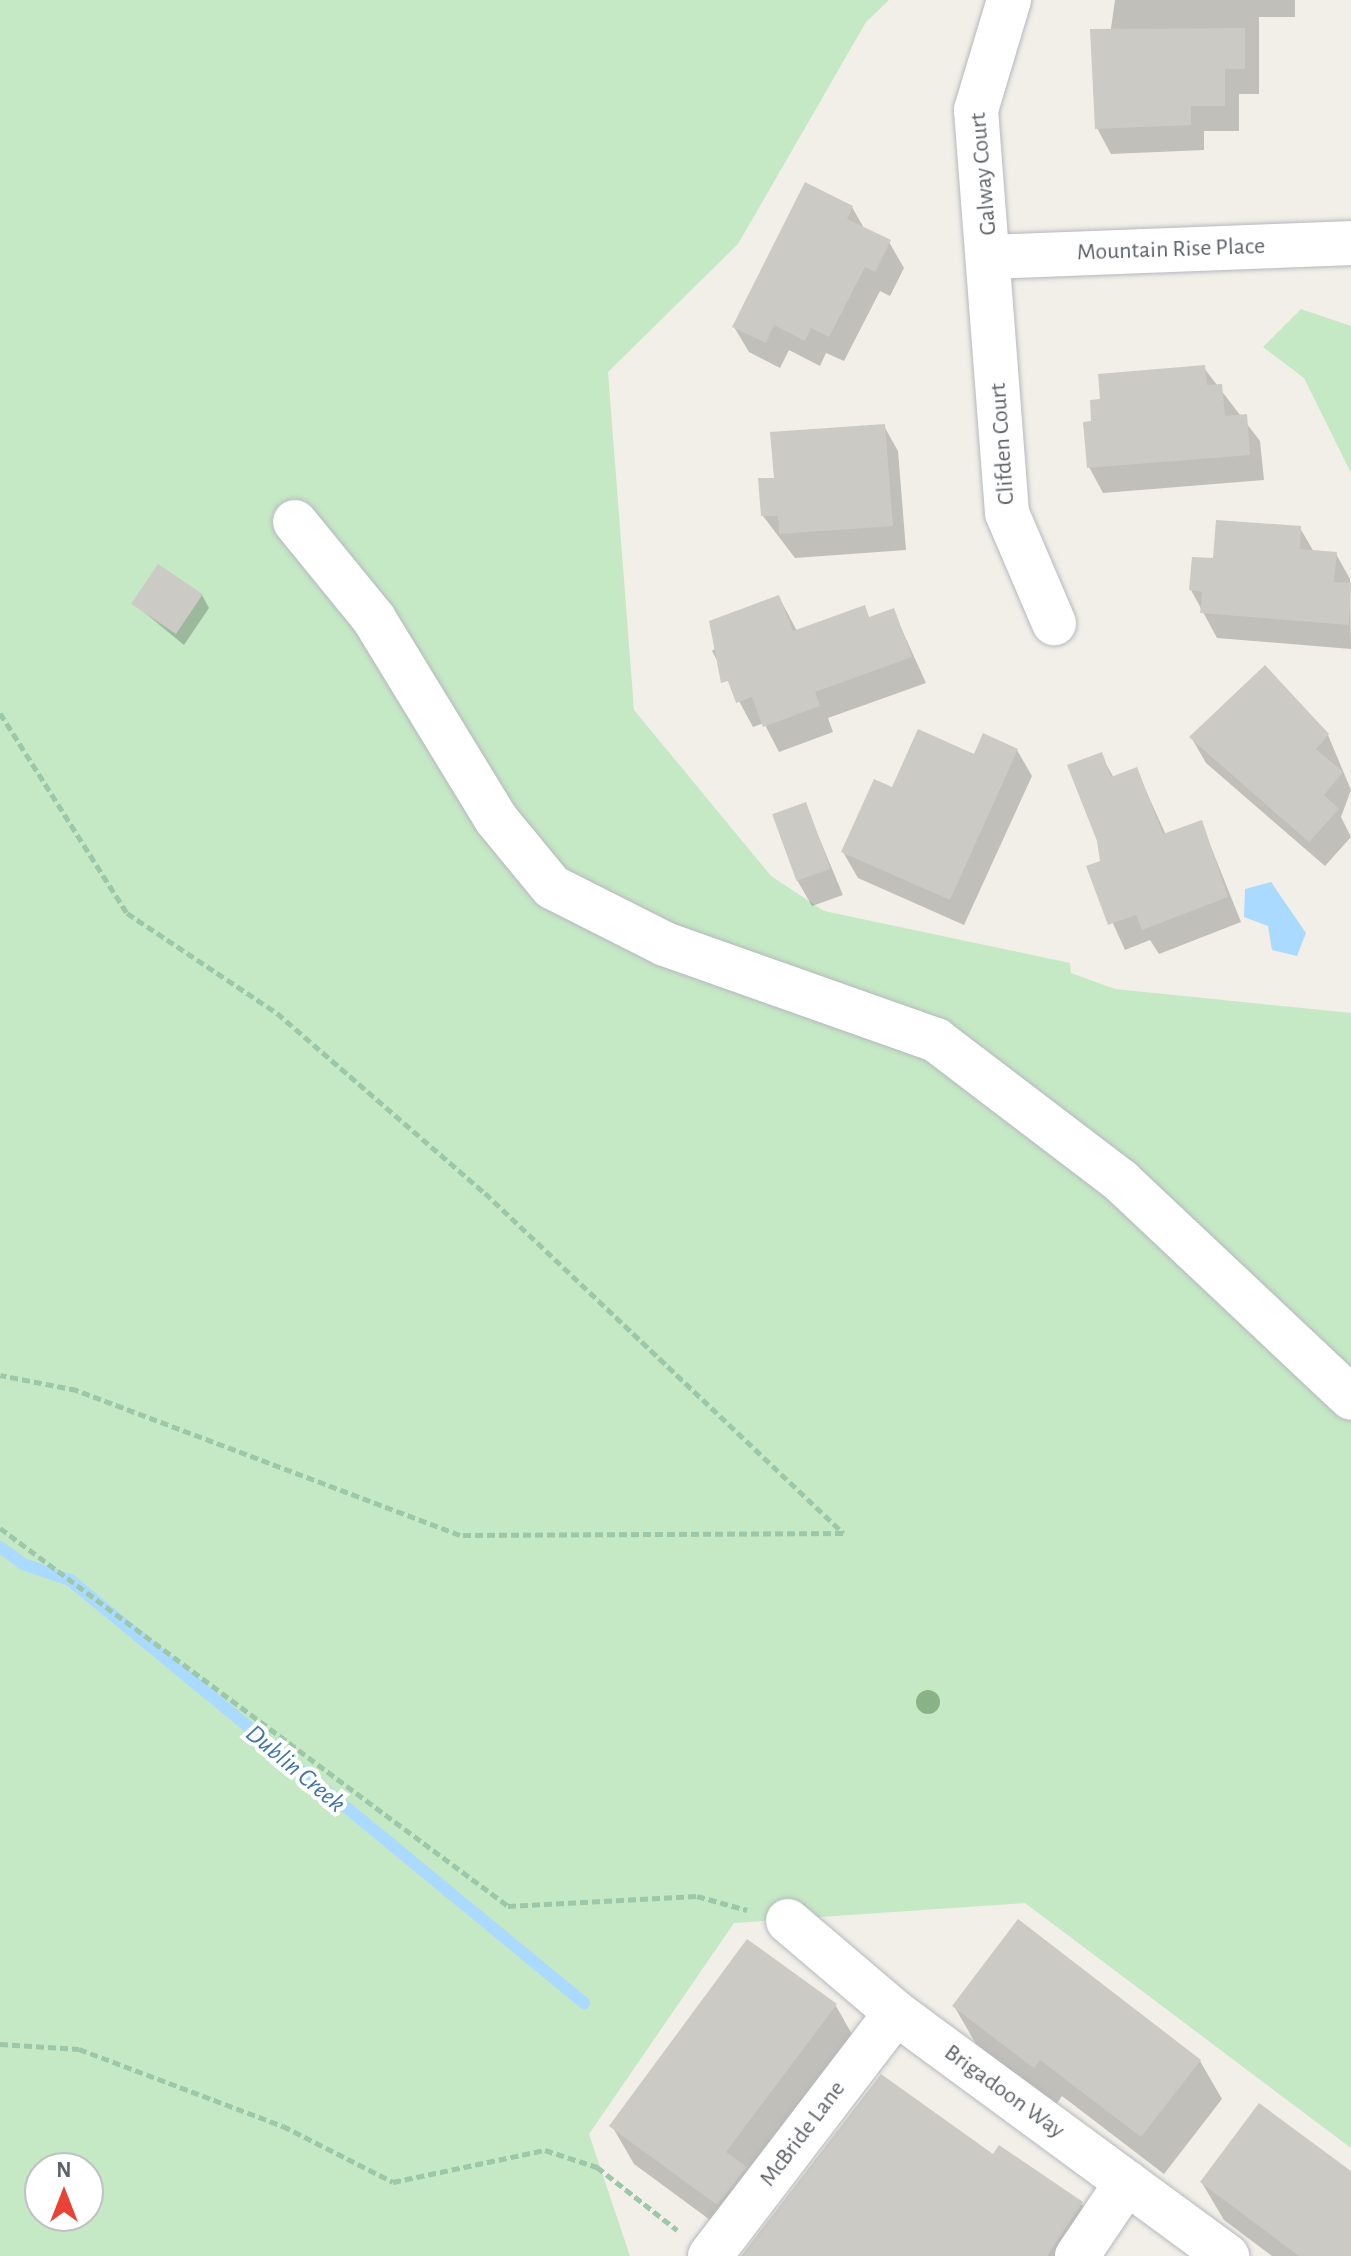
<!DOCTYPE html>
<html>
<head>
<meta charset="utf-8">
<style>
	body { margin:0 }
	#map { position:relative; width:1351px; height:2256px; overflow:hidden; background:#f1efe8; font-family:"Alegreya Sans",sans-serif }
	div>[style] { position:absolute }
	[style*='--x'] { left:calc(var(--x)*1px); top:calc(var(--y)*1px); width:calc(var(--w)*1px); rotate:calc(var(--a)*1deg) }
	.green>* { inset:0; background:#c5e8c5 }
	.water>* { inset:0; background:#aadaff }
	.shadow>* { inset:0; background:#0003 }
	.stream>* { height:12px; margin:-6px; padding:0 6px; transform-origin:6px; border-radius:6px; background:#aadaff }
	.building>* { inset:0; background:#cccac5; transform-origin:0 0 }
	.path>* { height:5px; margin-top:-2.5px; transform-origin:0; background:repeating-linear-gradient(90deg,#9cc7a9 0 8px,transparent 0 12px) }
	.roads { filter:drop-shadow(0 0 2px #b5b8bc) drop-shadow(0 0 2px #b5b8bc) }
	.minor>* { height:44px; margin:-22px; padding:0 22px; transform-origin:22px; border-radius:22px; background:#fff }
	.trees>* { width:24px; height:24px; margin:-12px; border-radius:50%; background:#89b387 }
	span { translate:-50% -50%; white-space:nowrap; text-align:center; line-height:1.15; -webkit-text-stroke:8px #fff; paint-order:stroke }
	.street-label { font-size:24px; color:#5f6368 }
	.water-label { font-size:26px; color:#4174aa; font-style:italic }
	.north { position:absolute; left:24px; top:2152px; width:80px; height:80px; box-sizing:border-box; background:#fff; border:2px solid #bfc1c3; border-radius:50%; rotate:0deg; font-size:22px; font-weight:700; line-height:32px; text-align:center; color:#5f6368 }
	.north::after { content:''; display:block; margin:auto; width:28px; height:36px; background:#ea4335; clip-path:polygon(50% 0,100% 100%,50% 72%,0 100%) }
</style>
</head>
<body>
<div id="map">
	<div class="green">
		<i style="clip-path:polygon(evenodd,0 0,889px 0,866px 22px,738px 244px,608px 372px,634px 710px,771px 876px,824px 911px,1070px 963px,1071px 973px,1115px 989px,1351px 1013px,1351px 2148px,1025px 1903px,734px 1923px,589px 2134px,630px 2256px,0 2256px,0 0,40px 2168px,88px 2168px,88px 2216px,40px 2216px,40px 2168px)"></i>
		<i style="clip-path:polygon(1301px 309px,1351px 326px,1351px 473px,1304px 378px,1263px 347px)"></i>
	</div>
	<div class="water">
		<i style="clip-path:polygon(1271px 882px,1306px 933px,1297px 956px,1272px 950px,1268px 926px,1244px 917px,1245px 889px)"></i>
	</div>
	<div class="shadow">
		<i style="clip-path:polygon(1115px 0,1295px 0,1295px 17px,1259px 17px,1259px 94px,1239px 94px,1239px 131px,1204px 131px,1204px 150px,1111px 154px,1097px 128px)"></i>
		<i style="clip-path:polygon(852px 207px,865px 230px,889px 242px,904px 268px,890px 296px,880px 291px,844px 361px,826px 353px,820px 366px,789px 350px,780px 368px,749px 352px,734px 327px)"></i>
		<i style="clip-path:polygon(1204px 368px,1260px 441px,1264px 480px,1103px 493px,1089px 467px,1093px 423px)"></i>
		<i style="clip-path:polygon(884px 426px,898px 451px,906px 550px,795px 558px,763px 516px)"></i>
		<i style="clip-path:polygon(1300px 528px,1314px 552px,1336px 554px,1350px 579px,1351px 649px,1217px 638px,1191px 590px,1215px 560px)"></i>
		<i style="clip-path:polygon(202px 595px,209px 608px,184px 645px,134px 604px)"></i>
		<i style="clip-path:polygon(779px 597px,797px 631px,864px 607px,870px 619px,893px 610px,926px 683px,828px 718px,833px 732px,779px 752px,764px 723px,753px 727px,712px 651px)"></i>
		<i style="clip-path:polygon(1328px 735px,1351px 790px,1341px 817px,1351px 837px,1325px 866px,1206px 763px,1191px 737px)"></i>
		<i style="clip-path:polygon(1017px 750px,1032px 776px,964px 925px,858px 878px,843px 852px,975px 757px)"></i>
		<i style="clip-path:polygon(1101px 755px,1114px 778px,1136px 769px,1166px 835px,1201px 822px,1241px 922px,1159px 954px,1150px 940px,1125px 950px,1088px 868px,1103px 862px)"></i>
		<i style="clip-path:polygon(805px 804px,843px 895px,812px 906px,797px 880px)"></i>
		<i style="clip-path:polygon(836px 2006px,857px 2043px,740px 2242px,634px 2164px,612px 2126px)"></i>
		<i style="clip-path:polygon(954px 2006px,1200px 2061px,1222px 2099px,1164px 2174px,1062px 2096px,1056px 2105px,976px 2044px)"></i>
		<i style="clip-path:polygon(1351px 2173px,1351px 2256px,1272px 2256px,1224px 2220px,1202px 2183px)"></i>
		<i style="clip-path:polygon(1082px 2204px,1104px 2241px,1094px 2256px,926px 2256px)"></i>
	</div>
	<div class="stream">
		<i style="--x:0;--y:1547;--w:29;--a:36"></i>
		<i style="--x:23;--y:1564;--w:50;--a:18.8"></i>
		<i style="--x:70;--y:1580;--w:666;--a:39.45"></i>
	</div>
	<div class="building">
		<i style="clip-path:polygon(1245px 28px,1245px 69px,1225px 69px,1225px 106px,1191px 106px,1191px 125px,1095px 129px,1090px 29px)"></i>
		<i style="clip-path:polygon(805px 182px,853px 206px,847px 219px,891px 240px,875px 272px,865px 267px,829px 337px,811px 328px,805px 341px,774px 325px,766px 343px,732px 327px)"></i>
		<i style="clip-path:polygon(1205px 365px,1207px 385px,1222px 384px,1225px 416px,1247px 414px,1250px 455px,1087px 468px,1083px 422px,1091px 421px,1090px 400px,1100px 399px,1098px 374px)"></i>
		<i style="clip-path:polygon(885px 424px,893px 526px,779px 534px,778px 516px,761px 516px,758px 478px,774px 478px,770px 432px)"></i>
		<i style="clip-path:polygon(1216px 520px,1301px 526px,1300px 549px,1337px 552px,1334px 582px,1351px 583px,1349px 625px,1200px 613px,1202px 592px,1189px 590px,1192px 557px,1213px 558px)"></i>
		<i style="left:158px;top:564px;width:54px;height:48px;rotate:34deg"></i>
		<i style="clip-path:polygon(779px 595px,793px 631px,865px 605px,869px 617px,894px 608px,912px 657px,815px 692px,820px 706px,763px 727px,752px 697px,736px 703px,728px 681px,721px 683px,709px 621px)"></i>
		<i style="clip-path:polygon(1265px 665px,1329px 734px,1316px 749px,1343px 772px,1324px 795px,1339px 809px,1309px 842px,1189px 737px)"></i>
		<i style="clip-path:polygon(918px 729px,974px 754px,983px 733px,1018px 749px,950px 900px,841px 852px,874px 779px,892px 787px)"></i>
		<i style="clip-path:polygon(1102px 752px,1111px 777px,1137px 767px,1163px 834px,1202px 820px,1228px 897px,1142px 930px,1136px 915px,1108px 925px,1086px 866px,1100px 861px,1097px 841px,1067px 765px)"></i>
		<i style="left:806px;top:802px;width:71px;height:36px;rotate:70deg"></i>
		<i style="clip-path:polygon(1018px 1919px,1201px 2060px,1141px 2137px,1040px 2060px,1034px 2068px,952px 2006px)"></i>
		<i style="clip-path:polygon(747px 1939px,837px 2004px,726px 2152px,747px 2167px,717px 2205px,609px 2126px)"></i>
		<i style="clip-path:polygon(881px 2074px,993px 2154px,999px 2145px,1083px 2202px,1047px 2256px,741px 2256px)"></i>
		<i style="clip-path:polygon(1259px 2103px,1351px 2171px,1351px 2256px,1299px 2256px,1200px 2182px)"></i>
	</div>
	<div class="path">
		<i style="--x:0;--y:713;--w:237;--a:57.6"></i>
		<i style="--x:127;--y:913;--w:180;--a:33.7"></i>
		<i style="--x:277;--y:1013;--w:275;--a:40.9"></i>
		<i style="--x:485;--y:1193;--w:494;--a:43.5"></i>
		<i style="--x:843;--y:1533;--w:383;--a:179.7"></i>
		<i style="--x:460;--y:1535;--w:410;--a:-159.3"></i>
		<i style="--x:77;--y:1390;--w:78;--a:-169"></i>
		<i style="--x:0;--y:1528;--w:633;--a:36.65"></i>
		<i style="--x:508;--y:1906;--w:189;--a:-3"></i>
		<i style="--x:697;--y:1896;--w:52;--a:15.6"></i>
		<i style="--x:0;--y:2044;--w:79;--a:3.6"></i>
		<i style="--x:79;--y:2049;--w:218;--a:20.7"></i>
		<i style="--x:283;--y:2126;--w:123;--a:27"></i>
		<i style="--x:393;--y:2182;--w:155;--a:-11.9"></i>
		<i style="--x:545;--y:2150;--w:55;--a:18.1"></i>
		<i style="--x:597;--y:2167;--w:102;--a:38.2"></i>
	</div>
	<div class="roads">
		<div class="minor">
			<i style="--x:1009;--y:0;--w:115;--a:106.7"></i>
			<i style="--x:976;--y:110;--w:404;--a:85.6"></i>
			<i style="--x:1007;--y:513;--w:120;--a:66.9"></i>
			<i style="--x:991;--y:257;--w:360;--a:-2.2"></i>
			<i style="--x:295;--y:522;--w:125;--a:50.8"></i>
			<i style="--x:374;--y:619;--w:234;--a:58.6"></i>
			<i style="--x:496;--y:819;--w:88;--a:50.5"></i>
			<i style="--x:552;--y:887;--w:127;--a:26.8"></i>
			<i style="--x:665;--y:944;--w:288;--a:19.5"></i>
			<i style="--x:936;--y:1040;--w:233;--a:37.3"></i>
			<i style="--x:1121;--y:1181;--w:316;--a:43.3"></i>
			<i style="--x:788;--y:1921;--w:142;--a:40.4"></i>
			<i style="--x:896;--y:2013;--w:411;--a:36.3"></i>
			<i style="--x:710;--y:2256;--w:306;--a:-52.6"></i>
			<i style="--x:1077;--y:2256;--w:89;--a:-56"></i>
		</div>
	</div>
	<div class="trees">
		<i style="left:928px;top:1702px"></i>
	</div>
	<div class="street-label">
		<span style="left:984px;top:174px;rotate:-95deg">Galway Court</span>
		<span style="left:1171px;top:250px;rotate:-2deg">Mountain Rise Place</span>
		<span style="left:1003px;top:444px;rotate:-94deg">Clifden Court</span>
		<span style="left:1004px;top:2092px;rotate:36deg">Brigadoon Way</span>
		<span style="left:803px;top:2134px;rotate:-53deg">McBride Lane</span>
	</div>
	<div class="water-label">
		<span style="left:295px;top:1769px;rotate:40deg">Dublin Creek</span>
	</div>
	<div class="north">N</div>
</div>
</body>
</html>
